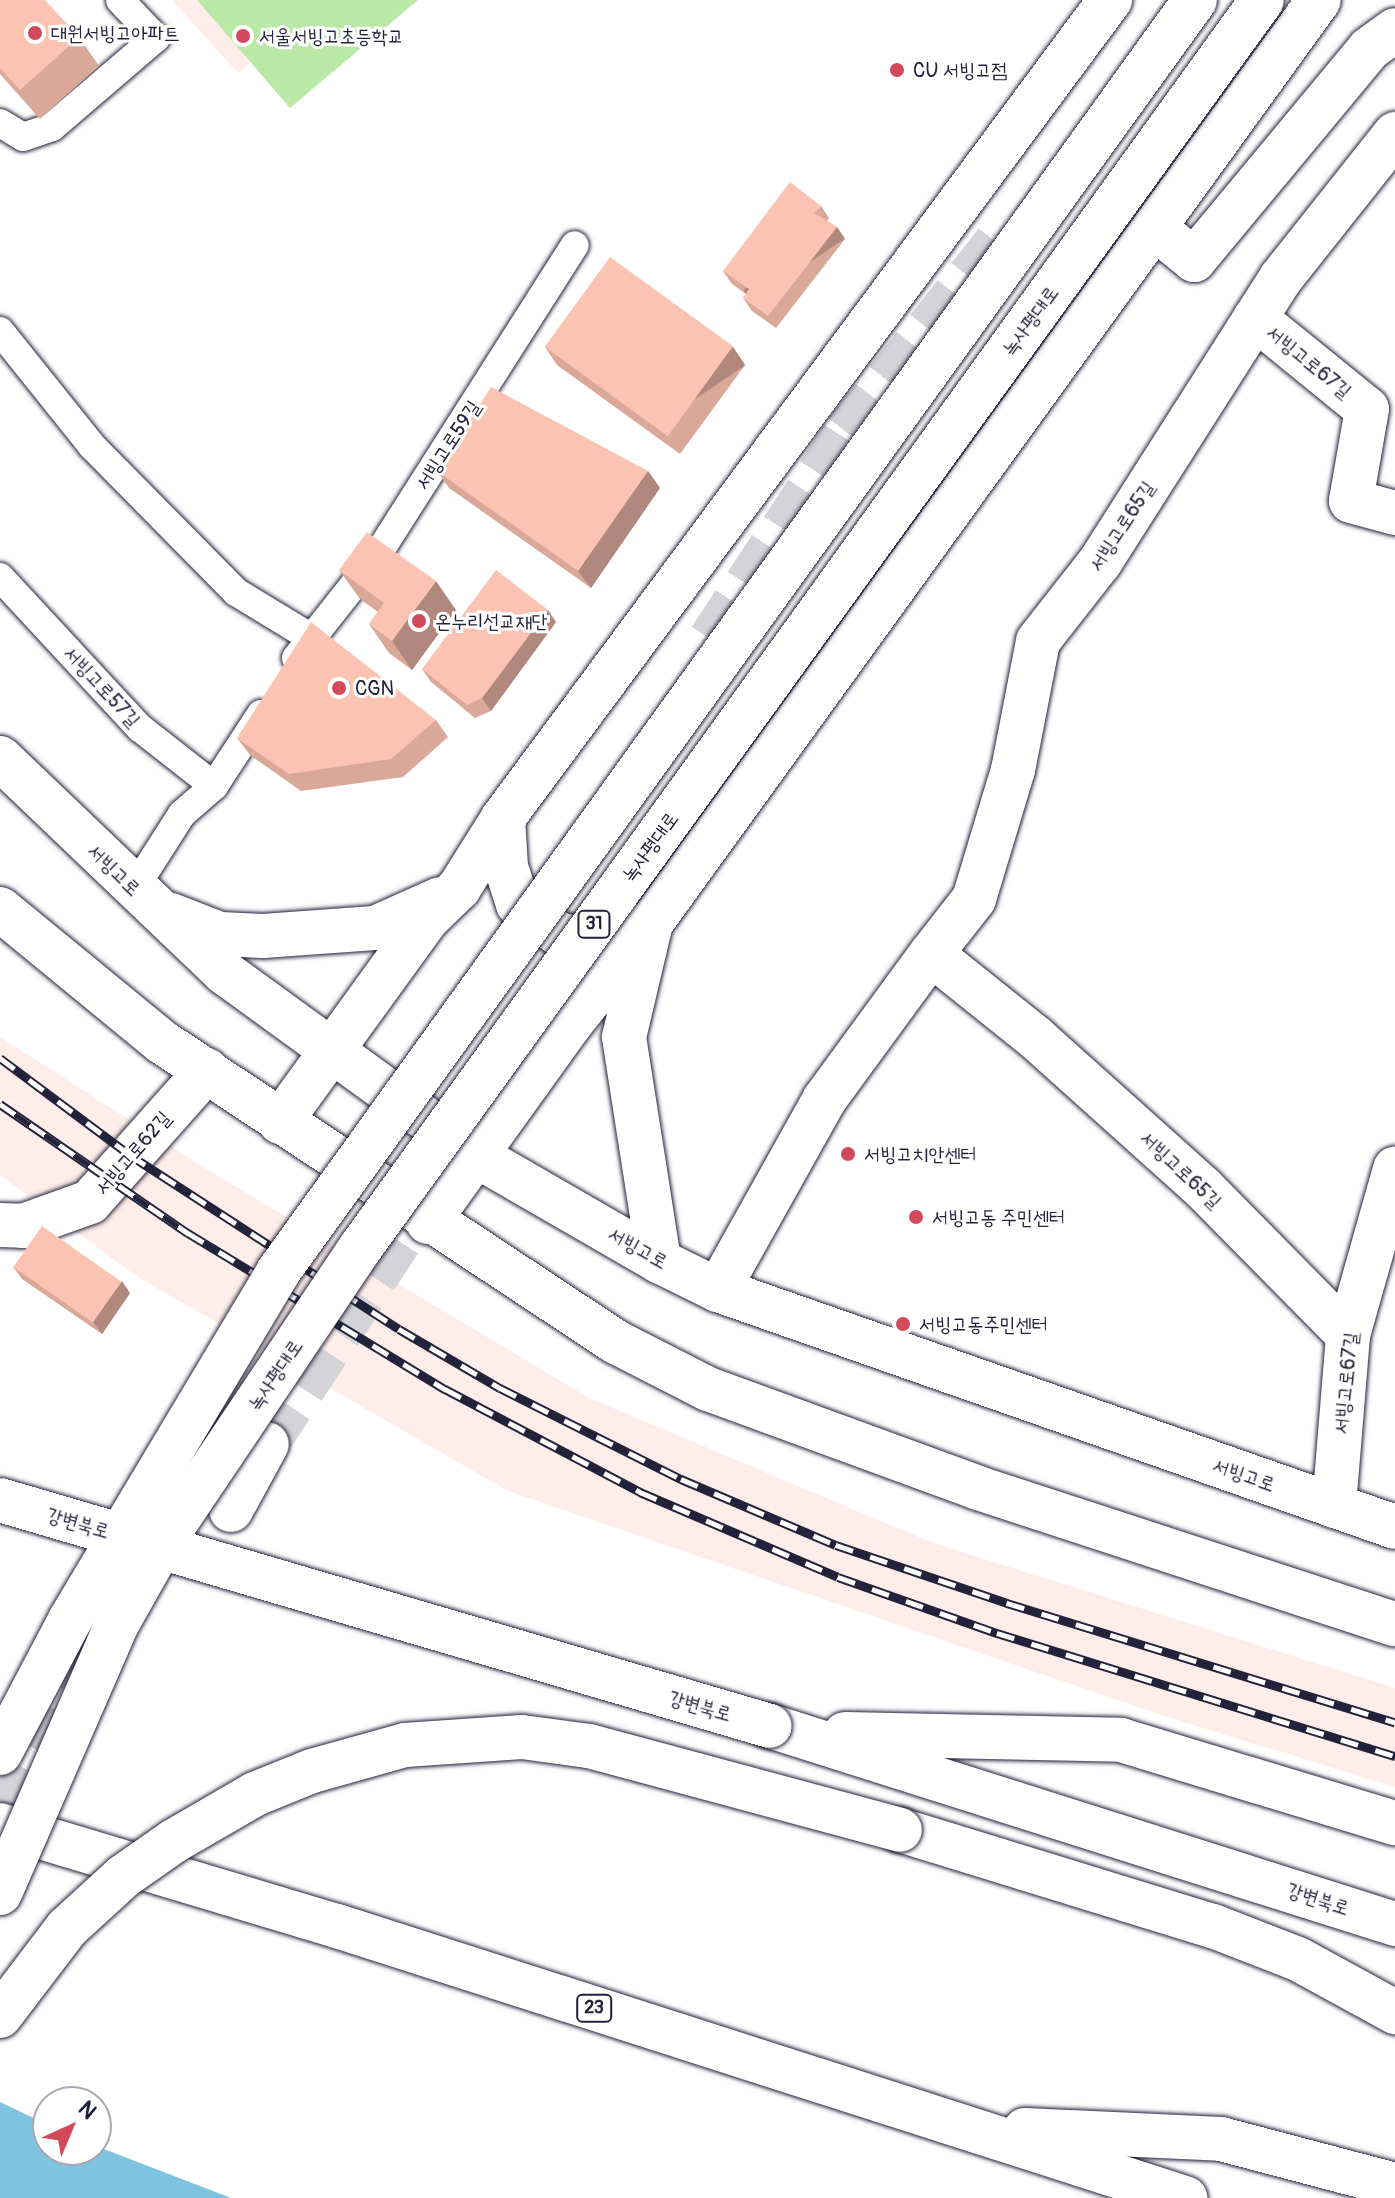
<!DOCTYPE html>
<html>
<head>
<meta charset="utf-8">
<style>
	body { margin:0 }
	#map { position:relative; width:1395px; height:2198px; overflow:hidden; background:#fff; font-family:Pangolin,"Poor Story",sans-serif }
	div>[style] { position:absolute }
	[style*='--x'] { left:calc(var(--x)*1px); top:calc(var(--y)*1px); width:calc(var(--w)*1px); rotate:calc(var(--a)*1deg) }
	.built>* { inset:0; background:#feede8 }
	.green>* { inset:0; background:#bae8a6 }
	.water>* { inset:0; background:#7ec3df }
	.street-tunnel>* { height:44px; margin-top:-22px; transform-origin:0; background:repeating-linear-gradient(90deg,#d3d3d8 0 44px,transparent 0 66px) }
	.secondary-tunnel>* { height:44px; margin-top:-22px; transform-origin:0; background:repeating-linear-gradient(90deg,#d3d3d8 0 44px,transparent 0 66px) }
	.roads { filter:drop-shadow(0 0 2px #22223b) drop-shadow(0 0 2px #22223b) }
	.lane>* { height:28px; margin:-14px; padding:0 14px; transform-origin:14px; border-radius:14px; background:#fff }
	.street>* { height:44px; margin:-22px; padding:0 22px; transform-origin:22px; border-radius:22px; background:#fff }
	.primary>* { height:44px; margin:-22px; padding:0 22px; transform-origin:22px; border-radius:22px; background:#fff }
	.highway>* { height:44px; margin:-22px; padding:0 22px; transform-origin:22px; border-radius:22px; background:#fff }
	.rail>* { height:9px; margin-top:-4.5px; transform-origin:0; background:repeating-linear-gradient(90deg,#fff 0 18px,#22223b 0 36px); box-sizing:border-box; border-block:2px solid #22223b }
	.bridges { filter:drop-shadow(0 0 2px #22223b) drop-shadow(0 0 2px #22223b) }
	.primary-bridge>* { height:44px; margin:-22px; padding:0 22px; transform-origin:22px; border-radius:22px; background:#fff }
	.highway-bridge>* { height:44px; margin:-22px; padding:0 22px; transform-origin:22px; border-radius:22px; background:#fff }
	.wall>* { inset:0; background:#d9a899 }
	.shaded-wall>* { inset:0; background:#b0887d; transform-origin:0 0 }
	.building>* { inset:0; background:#fcc3b2; transform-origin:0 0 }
	.dots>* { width:22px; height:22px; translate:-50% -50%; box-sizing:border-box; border:4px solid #fff; border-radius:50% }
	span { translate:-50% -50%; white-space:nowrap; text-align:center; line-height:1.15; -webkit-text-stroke:6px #fff; paint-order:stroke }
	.shield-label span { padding:2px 6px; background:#fff; border:2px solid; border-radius:6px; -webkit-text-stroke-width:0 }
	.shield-label { font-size:18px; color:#22223b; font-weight:700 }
	.poi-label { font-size:20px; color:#22223b }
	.left { translate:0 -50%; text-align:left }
	.street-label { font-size:20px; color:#22223b }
	.north { position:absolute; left:32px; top:2086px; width:80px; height:80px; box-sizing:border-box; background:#fff; border:2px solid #a7a7b1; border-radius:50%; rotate:44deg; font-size:22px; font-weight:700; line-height:32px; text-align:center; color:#22223b }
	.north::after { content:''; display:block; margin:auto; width:28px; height:36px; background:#d1495b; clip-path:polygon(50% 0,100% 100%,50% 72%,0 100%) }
</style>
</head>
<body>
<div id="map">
	<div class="built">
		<i style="clip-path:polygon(172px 0,322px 0,238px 73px)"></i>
		<i style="clip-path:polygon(0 1037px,206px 1169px,589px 1398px,933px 1543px,1395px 1688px,1395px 1787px,1167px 1717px,508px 1491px,136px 1276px,0 1175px)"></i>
	</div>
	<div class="green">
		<i style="clip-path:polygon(197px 0,418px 0,290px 108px)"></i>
	</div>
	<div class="water">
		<i style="clip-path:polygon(0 2102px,48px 2125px,48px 2150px,96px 2150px,96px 2146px,231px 2198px,0 2198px)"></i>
	</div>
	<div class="street-tunnel">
		<i style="--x:267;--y:1444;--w:316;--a:-56.8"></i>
	</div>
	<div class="secondary-tunnel">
		<i style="--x:710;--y:639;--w:248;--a:-56.7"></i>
		<i style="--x:846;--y:432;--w:260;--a:-51.7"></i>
		<i style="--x:0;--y:1805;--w:205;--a:-61.2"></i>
	</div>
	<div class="roads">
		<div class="lane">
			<i style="--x:0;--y:123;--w:27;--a:31"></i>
			<i style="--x:23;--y:137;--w:31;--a:-19"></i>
			<i style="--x:52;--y:127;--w:137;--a:-40.6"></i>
			<i style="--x:156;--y:38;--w:52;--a:-133.5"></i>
			<i style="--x:0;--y:331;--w:147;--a:51.3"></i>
			<i style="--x:92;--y:446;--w:205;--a:45.4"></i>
			<i style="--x:236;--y:592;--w:87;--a:31.3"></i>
			<i style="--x:0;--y:577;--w:206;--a:47.2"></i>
			<i style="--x:140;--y:728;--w:94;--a:38.1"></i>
			<i style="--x:296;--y:658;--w:132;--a:-51.7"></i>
			<i style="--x:378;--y:554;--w:366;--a:-57.5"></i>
			<i style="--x:134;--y:889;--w:89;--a:-57.4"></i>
			<i style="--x:182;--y:814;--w:43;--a:-41.2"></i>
			<i style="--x:214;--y:786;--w:86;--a:-56.9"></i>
		</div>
		<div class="street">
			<i style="--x:1167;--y:238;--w:35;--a:39"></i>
			<i style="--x:1194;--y:260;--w:274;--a:-50.3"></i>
			<i style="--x:1369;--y:49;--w:32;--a:-36"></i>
			<i style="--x:1255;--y:318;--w:144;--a:39.1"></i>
			<i style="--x:1367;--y:409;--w:93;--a:99.9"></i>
			<i style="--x:1351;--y:501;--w:46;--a:15.3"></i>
			<i style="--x:0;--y:1225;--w:23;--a:2"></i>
			<i style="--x:23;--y:1226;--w:71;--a:-19.7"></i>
			<i style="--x:90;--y:1202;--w:176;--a:-48.4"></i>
			<i style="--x:718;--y:1290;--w:218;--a:-60.8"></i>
			<i style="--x:824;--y:1100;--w:181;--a:-53.8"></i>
			<i style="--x:1348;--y:1335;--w:206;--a:-134.6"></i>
			<i style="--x:1203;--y:1188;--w:224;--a:-138.1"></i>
			<i style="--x:1036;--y:1038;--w:134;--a:-141.3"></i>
			<i style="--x:931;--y:954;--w:70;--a:-52"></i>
			<i style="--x:974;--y:899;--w:135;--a:-73.2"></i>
			<i style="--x:1013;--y:770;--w:131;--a:-79"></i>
			<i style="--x:1038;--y:641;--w:100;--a:-51.9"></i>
			<i style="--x:1100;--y:562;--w:337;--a:-57.5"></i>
			<i style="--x:1281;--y:278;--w:184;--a:-51.6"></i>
			<i style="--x:1334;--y:1506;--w:172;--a:-85.3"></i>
			<i style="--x:1348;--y:1335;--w:173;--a:-74.2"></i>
			<i style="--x:231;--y:1510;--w:75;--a:-61.4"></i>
		</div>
		<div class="primary">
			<i style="--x:0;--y:758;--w:311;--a:43.7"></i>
			<i style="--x:225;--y:973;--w:311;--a:36"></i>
			<i style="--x:477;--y:1156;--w:210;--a:30"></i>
			<i style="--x:659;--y:1261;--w:66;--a:26.2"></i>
			<i style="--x:718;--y:1290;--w:717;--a:19.29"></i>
			<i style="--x:503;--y:818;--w:49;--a:86.5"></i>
			<i style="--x:506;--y:867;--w:39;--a:72"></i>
			<i style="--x:518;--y:904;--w:52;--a:36.4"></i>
			<i style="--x:560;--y:935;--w:31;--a:9"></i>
			<i style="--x:591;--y:940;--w:62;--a:-15.8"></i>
			<i style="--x:651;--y:923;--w:117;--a:103.3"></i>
			<i style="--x:624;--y:1037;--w:227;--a:81.1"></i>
			<i style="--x:0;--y:909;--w:210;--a:39.4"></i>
			<i style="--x:162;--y:1042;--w:544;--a:33.46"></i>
			<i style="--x:616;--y:1342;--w:103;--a:27.1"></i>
			<i style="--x:708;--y:1389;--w:288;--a:20.1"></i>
			<i style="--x:978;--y:1488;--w:439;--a:18.1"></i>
			<i style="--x:171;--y:915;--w:53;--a:21.2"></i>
			<i style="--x:220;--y:934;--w:43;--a:2.7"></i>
			<i style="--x:263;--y:936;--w:112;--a:-4.1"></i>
			<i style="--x:375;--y:928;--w:71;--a:-24"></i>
			<i style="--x:280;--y:1122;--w:249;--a:-54.1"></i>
			<i style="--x:426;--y:920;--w:46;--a:-44.1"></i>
			<i style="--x:459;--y:888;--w:83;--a:-57.8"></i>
			<i style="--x:503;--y:818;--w:1019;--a:-53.42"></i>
			<i style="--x:428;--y:1222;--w:245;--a:-54.3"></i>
			<i style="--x:571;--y:1023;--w:128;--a:-51.3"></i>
			<i style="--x:651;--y:923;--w:1139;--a:-54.11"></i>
		</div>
		<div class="highway">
			<i style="--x:770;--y:1726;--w:656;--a:17.58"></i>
			<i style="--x:845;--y:1734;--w:276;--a:1.2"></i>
			<i style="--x:1121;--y:1740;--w:286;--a:16.9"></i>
			<i style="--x:0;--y:1825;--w:352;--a:16.7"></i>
			<i style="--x:337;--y:1926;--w:891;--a:17.78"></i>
			<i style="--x:900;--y:1830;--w:327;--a:17.1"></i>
			<i style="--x:1213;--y:1926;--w:91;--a:21.2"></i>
			<i style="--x:1298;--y:1959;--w:111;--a:28.7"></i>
			<i style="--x:1025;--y:2130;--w:196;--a:2.6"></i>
			<i style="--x:1221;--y:2139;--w:180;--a:14.8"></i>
		</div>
	</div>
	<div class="rail">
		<i style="--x:0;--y:1058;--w:162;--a:36.7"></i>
		<i style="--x:130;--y:1155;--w:320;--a:32.9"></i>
		<i style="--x:399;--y:1329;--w:117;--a:30.3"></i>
		<i style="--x:500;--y:1388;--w:203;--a:26.7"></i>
		<i style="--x:681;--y:1479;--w:168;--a:23.1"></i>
		<i style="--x:836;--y:1545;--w:181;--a:18.7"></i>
		<i style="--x:1007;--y:1603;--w:406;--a:17.1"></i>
		<i style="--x:0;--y:1104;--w:228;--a:34.5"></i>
		<i style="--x:188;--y:1233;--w:301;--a:31.3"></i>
		<i style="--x:445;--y:1389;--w:221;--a:27.8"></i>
		<i style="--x:640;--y:1492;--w:215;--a:23.2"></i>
		<i style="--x:838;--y:1577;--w:169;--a:19.4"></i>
		<i style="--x:997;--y:1633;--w:417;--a:17.2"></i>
	</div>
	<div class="bridges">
		<div class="primary-bridge">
			<i style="--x:0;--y:1753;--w:150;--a:-62.2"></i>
			<i style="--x:70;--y:1620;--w:405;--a:-59.1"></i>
			<i style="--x:278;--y:1272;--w:1568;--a:-54.21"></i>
			<i style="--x:0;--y:1893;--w:293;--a:-66.5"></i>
			<i style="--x:117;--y:1624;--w:100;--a:-60.6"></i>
			<i style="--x:166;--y:1537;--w:349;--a:-56.1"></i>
			<i style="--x:361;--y:1247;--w:1538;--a:-54.15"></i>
		</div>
		<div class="highway-bridge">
			<i style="--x:0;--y:1500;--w:802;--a:16.36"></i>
			<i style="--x:0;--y:2016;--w:111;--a:-52.7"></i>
			<i style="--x:67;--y:1928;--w:77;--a:-42.4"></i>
			<i style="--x:124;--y:1876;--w:61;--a:-35"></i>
			<i style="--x:174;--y:1841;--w:94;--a:-30.1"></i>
			<i style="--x:255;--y:1794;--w:61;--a:-22"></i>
			<i style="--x:312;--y:1771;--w:97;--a:-15.6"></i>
			<i style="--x:405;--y:1745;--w:117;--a:-3.9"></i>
			<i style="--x:522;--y:1737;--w:68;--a:7.7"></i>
			<i style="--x:589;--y:1746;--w:322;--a:15.1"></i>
		</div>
	</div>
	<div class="wall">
		<i style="clip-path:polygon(0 0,79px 37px,99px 66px,40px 119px,0 74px)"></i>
		<i style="clip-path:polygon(821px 206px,829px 218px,827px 221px,837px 227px,845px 239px,776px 328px,752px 311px,743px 298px,746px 294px,732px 284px,723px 271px)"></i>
		<i style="clip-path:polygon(545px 347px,733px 347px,745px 365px,680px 454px,557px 365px)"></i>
		<i style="clip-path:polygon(437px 471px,648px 471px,660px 488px,591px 588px,449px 488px)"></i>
		<i style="clip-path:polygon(339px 570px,456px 610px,412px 670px,389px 653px,369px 624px,378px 612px,360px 599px)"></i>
		<i style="clip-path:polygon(556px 622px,491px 711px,475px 718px,431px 682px,422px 669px)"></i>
		<i style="clip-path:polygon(436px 720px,448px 737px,403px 777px,301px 791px,250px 755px,237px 738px)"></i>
		<i style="clip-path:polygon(13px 1267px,130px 1293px,102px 1334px,22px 1279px)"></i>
	</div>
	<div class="shaded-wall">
		<i style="left:837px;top:227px;width:14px;height:113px;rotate:56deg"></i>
		<i style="left:733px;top:347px;width:22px;height:110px;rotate:56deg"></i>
		<i style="clip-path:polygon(648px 471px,660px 488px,591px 588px,578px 571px)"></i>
		<i style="clip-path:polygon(436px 581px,456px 610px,412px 670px,392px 641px)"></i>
		<i style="clip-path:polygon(548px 610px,556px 622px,491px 711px,482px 698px)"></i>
		<i style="clip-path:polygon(122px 1281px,130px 1293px,102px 1334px,93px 1322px)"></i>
	</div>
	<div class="building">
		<i style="clip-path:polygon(0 0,45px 0,79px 37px,20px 90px,0 68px)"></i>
		<i style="clip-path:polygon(790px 182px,821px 206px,814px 213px,837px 227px,768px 316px,743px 298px,749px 289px,723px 271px)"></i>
		<i style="left:610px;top:257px;width:152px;height:111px;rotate:36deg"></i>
		<i style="clip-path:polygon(491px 387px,648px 471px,578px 571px,437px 471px)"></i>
		<i style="clip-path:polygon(367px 532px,436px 581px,392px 641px,369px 624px,384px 603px,339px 570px)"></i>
		<i style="clip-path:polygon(496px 570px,548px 610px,482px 698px,467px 705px,422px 669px)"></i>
		<i style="clip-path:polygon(311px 622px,436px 720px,391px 759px,289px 774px,237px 738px)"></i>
		<i style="left:42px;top:1226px;width:97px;height:50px;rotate:35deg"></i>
	</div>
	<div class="dots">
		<i style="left:35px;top:33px;background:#d1495b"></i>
		<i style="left:243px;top:36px;background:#d1495b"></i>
		<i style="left:897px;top:70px;background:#d1495b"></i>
		<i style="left:419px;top:621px;background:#d1495b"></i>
		<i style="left:339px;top:688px;background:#d1495b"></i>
		<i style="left:848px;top:1154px;background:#d1495b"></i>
		<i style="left:916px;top:1217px;background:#d1495b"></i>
		<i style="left:903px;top:1324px;background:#d1495b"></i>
	</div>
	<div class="shield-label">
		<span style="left:594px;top:924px">31</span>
		<span style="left:594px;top:2008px">23</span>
	</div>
	<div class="poi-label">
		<span class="left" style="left:51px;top:33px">대원서빙고아파트</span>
		<span class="left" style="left:259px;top:36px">서울서빙고초등학교</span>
		<span class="left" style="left:913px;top:70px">CU 서빙고점</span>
		<span class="left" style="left:435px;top:621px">온누리선교재단</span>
		<span class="left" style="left:355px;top:688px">CGN</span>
		<span class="left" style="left:864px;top:1154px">서빙고치안센터</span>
		<span class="left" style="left:932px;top:1217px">서빙고동 주민센터</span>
		<span class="left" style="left:919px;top:1324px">서빙고동주민센터</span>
	</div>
	<div class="street-label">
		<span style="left:1030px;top:321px;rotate:-54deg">녹사평대로</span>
		<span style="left:1309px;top:362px;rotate:39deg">서빙고로67길</span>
		<span style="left:448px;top:445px;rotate:-57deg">서빙고로59길</span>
		<span style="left:1122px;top:526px;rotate:-57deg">서빙고로65길</span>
		<span style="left:102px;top:687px;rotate:47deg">서빙고로57길</span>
		<span style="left:650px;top:847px;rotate:-54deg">녹사평대로</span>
		<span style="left:114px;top:870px;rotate:44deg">서빙고로</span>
		<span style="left:133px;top:1153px;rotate:-49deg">서빙고로62길</span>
		<span style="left:1181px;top:1170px;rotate:43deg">서빙고로65길</span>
		<span style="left:638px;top:1248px;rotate:29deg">서빙고로</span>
		<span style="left:275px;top:1375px;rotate:-56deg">녹사평대로</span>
		<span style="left:1346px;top:1383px;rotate:-84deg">서빙고로67길</span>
		<span style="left:1244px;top:1475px;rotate:19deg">서빙고로</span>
		<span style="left:78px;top:1523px;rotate:16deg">강변북로</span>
		<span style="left:700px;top:1706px;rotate:16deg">강변북로</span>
		<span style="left:1318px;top:1899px;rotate:18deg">강변북로</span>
	</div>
	<div class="north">N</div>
</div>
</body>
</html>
